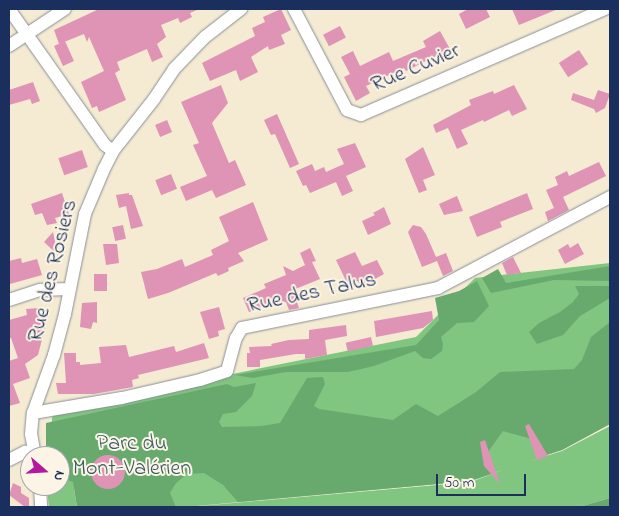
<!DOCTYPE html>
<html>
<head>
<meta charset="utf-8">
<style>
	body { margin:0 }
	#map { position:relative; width:619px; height:516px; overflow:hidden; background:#f4ebd2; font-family:"Indie Flower",sans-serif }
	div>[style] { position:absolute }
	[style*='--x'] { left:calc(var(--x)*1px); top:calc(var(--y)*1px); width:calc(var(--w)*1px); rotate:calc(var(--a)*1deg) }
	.green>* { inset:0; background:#80c580 }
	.forest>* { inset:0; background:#68aa6e }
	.building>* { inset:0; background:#df93b5; transform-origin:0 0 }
	.round { border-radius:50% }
	.roads { filter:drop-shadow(0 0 1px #888d98) drop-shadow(0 0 1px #888d98) }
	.minor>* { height:12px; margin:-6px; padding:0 6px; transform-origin:6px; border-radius:6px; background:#fff }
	span { translate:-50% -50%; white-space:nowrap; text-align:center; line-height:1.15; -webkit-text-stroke:4px #fcf5e5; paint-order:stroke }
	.street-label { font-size:22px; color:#1b2f5e }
	.park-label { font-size:22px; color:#395c68 }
	.frame { position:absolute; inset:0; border:10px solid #1b2f5e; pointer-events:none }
	.north { position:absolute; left:20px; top:446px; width:50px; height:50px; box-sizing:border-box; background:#fcf5e5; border:1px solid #a2a6af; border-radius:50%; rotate:109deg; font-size:14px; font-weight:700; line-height:20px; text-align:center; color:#1b2f5e }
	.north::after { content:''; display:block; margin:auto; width:18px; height:22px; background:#b5179e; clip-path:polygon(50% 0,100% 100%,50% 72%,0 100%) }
	.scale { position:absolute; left:436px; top:474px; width:90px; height:22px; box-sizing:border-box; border:2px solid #1b2f5e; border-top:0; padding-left:6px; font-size:15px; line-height:18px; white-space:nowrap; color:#1b2f5e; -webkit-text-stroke:4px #fcf5e5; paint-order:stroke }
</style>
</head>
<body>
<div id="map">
	<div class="green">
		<i style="clip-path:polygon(610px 263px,610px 424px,562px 450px,530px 461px,562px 451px,610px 426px,610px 498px,579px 507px,189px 507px,471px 482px,505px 469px,471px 481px,186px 507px,125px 507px,74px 489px,77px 507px,49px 507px,47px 486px,60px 486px,60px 456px,48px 456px,53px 410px,416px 337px,475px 278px)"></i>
	</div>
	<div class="forest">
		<i style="clip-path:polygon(610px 266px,610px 281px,554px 280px,491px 293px,482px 278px,498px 269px,506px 283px)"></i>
		<i style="clip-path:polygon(477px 281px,489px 306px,474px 322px,457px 323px,441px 337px,443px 344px,442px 351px,431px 359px,423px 358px,415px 351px,374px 366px,348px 372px,286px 372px,253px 378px,235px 375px,416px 345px,439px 320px,435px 298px,459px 291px)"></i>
		<i style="clip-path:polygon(575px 286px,610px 286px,610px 298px,580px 316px,563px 335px,537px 344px,529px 332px,539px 323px,560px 312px,573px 302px,579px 294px)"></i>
		<i style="clip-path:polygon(610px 322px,610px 424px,562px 450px,539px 457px,542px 446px,539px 441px,503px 431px,483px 459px,494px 473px,471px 481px,238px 502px,223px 485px,204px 473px,187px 474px,176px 483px,170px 493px,176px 507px,77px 507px,73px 482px,60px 477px,60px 456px,46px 456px,46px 423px,227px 384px,234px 387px,256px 383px,252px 396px,236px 412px,223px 414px,219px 422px,222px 427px,261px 426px,280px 423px,307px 378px,323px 377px,325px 384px,314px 406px,319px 409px,393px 420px,416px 404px,438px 416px,476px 392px,500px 372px,574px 369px,582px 360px,591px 337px)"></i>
		<i style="clip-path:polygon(610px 498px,610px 507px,579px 507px)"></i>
	</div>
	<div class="building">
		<i style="clip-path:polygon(99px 9px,199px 9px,190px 13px,192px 17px,180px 23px,178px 18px,161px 25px,166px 37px,157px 44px,163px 57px,152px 62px,147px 49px,117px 62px,120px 70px,115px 73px,126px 100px,99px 112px,97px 106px,92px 108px,81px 82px,104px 71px,89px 37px,87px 42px,84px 34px,59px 44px,54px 30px)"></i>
		<i style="clip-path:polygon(281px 9px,291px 30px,281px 35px,285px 44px,269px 50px,268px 46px,251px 57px,258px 72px,240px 81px,236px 70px,210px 81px,202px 63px,255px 36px,252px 28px,265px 22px,263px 17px)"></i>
		<i style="clip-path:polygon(468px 9px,486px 9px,490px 17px,466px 29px,459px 14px)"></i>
		<i style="clip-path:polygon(512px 9px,558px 9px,519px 25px)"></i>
		<i style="left:340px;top:26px;width:13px;height:19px;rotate:63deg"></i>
		<i style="clip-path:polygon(440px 31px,450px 49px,406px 71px,404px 68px,366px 86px,370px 93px,356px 101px,344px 77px,350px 74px,341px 57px,353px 51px,360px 66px,389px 52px,393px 61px,426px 47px,423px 41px)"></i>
		<i style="left:65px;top:41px;width:22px;height:12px;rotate:66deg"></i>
		<i style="left:579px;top:50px;width:17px;height:24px;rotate:57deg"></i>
		<i style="clip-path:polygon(33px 82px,40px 101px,32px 104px,30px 99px,9px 105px,9px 90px)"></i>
		<i style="clip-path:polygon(221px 85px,228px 103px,212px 123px,229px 163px,235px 160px,246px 185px,216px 198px,212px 190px,186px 201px,180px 187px,207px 176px,193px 145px,199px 143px,181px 102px)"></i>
		<i style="clip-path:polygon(514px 85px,527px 109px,512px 116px,509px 110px,484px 122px,483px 120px,461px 130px,468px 144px,457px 149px,448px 128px,436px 133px,433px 125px,471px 105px,469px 100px,493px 91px,494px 94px)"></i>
		<i style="clip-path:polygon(598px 90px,610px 94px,605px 108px,596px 113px,594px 109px,571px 100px,573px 93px,594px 100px)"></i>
		<i style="clip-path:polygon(277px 114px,299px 164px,290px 168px,275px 134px,271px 135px,264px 120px)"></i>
		<i style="left:167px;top:120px;width:13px;height:13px;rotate:67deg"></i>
		<i style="clip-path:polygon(355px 143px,366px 167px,346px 176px,353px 191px,342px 196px,336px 182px,310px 193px,306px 185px,303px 186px,296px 171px,312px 164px,315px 171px,324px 167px,326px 172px,344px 164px,337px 149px)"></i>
		<i style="clip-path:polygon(423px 147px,435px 175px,423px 180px,427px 190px,419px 193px,405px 159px)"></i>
		<i style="left:82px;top:150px;width:18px;height:25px;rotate:71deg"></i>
		<i style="clip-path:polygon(599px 162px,606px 176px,563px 197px,569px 210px,548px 221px,545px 212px,554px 208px,546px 190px,558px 185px,555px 177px,567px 171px,569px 176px)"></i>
		<i style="left:171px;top:174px;width:16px;height:17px;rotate:68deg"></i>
		<i style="clip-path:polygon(62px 193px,69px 214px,55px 218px,57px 223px,47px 225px,42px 213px,35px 215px,31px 204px)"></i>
		<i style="clip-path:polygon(129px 193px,129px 195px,132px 195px,143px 226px,131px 229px,126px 206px,119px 208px,116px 195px)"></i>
		<i style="clip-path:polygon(527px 193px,533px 209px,500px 222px,502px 227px,477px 237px,469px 217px)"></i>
		<i style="clip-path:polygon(457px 196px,463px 211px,444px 215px,439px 204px)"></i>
		<i style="clip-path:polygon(253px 202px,268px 240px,238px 253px,244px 261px,228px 268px,229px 271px,218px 276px,216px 273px,168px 293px,148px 299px,141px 272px,157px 269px,182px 259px,185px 267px,213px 255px,211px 250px,229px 241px,219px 217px)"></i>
		<i style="clip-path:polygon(384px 207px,391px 224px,368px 235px,362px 221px,375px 215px,373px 213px)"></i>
		<i style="left:123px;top:225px;width:14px;height:11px;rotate:78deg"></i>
		<i style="clip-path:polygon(413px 225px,421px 227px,426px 234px,436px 257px,446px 253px,453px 271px,443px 276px,437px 261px,422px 267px,408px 232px)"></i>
		<i style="clip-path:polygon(53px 232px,58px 255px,44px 242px)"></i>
		<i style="clip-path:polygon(578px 243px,584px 254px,565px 264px,558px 250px,568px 244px,570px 248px)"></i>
		<i style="clip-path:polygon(103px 244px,117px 244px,119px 263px,106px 265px)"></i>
		<i style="clip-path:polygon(310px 248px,316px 261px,312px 262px,320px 279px,293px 290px,299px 308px,289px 310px,286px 302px,249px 312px,243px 298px,266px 288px,264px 284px,286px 275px,283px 266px,293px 271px,305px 265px,300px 253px)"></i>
		<i style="clip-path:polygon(355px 252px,362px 266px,377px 260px,384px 274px,375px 279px,376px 282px,361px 288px,358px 281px,348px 285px,336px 260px)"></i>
		<i style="clip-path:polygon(513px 257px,521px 273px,507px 275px,502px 263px)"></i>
		<i style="clip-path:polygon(21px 258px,22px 263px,37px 259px,42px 275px,10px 284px,9px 261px)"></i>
		<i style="left:94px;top:274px;width:13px;height:17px"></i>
		<i style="clip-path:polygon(97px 302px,97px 323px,93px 322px,91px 329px,80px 327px,82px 303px)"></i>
		<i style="clip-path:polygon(219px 307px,225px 329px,218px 331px,219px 336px,209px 339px,200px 312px)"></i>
		<i style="clip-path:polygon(39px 308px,40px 317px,44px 316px,46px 324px,38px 355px,25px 364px,30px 378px,13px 384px,20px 403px,9px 406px,9px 361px,18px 358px,11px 338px,9px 338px,9px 320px,27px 315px,26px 309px)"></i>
		<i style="clip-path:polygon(432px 311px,433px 320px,423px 328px,376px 337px,374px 321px)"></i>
		<i style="clip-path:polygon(346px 325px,347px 336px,325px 340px,327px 355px,305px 359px,305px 354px,296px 354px,260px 360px,260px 367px,247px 367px,247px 353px,250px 353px,249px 347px,272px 346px,271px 344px,289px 340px,309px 339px,309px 330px)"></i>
		<i style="left:371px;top:337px;width:9px;height:26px;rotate:77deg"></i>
		<i style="clip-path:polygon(204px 343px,209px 358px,138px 375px,139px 378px,132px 380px,133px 387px,94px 394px,58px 394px,56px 383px,66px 383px,64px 353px,76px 353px,76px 362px,80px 362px,80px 365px,101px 363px,99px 347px,126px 345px,129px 357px,174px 346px,176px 352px)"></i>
		<i style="clip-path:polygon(529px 424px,548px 456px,537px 460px,525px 426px)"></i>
		<i style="clip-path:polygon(485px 440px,500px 484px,484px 466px,480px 442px)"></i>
		<i class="round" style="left:91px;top:455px;width:34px;height:34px"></i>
		<i style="clip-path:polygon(13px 483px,21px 487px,21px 493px,29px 498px,29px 507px,25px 507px,9px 495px)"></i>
	</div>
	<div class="roads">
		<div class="minor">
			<i style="--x:9;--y:9;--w:166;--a:54.8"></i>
			<i style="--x:105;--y:145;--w:10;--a:37"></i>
			<i style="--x:294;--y:9;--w:114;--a:62.3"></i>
			<i style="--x:347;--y:110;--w:15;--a:20"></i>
			<i style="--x:361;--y:115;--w:266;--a:-23.5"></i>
			<i style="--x:9;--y:46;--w:67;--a:-33.5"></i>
			<i style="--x:9;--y:300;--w:33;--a:-18"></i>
			<i style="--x:40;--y:290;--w:29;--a:-2"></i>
			<i style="--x:33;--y:413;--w:90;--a:-9.6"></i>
			<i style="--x:122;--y:398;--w:80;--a:-13"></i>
			<i style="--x:200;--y:380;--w:28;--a:-18"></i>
			<i style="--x:227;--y:371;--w:34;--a:-75"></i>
			<i style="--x:236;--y:338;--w:12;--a:-59"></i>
			<i style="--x:242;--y:328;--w:200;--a:-11.5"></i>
			<i style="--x:438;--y:288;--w:195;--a:-27.9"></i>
			<i style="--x:35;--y:456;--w:22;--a:-100"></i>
			<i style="--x:31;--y:434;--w:21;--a:-85"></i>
			<i style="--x:33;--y:413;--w:62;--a:-70.1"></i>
			<i style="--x:54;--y:355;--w:42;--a:-75"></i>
			<i style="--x:65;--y:314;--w:102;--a:-78.7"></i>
			<i style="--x:85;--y:214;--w:49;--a:-67.1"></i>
			<i style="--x:104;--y:169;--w:20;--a:-63"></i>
			<i style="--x:113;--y:151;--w:66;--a:-51.7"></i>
			<i style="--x:154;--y:99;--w:36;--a:-56"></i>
			<i style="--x:174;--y:69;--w:45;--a:-45.9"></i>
			<i style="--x:205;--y:37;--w:46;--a:-37.9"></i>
			<i style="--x:9;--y:460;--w:18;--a:-27"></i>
			<i style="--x:25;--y:452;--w:9;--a:-6"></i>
			<i style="--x:40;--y:486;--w:21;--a:87"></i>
		</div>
	</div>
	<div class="street-label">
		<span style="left:416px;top:69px;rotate:-23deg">Rue Cuvier</span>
		<span style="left:54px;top:271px;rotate:-76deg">Rue des Rosiers</span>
		<span style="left:312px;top:294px;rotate:-12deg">Rue des Talus</span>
	</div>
	<div class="park-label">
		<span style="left:132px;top:457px">Parc du<br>Mont-Valérien</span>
	</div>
	<div class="frame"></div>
	<div class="north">N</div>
	<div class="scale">50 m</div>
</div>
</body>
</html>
